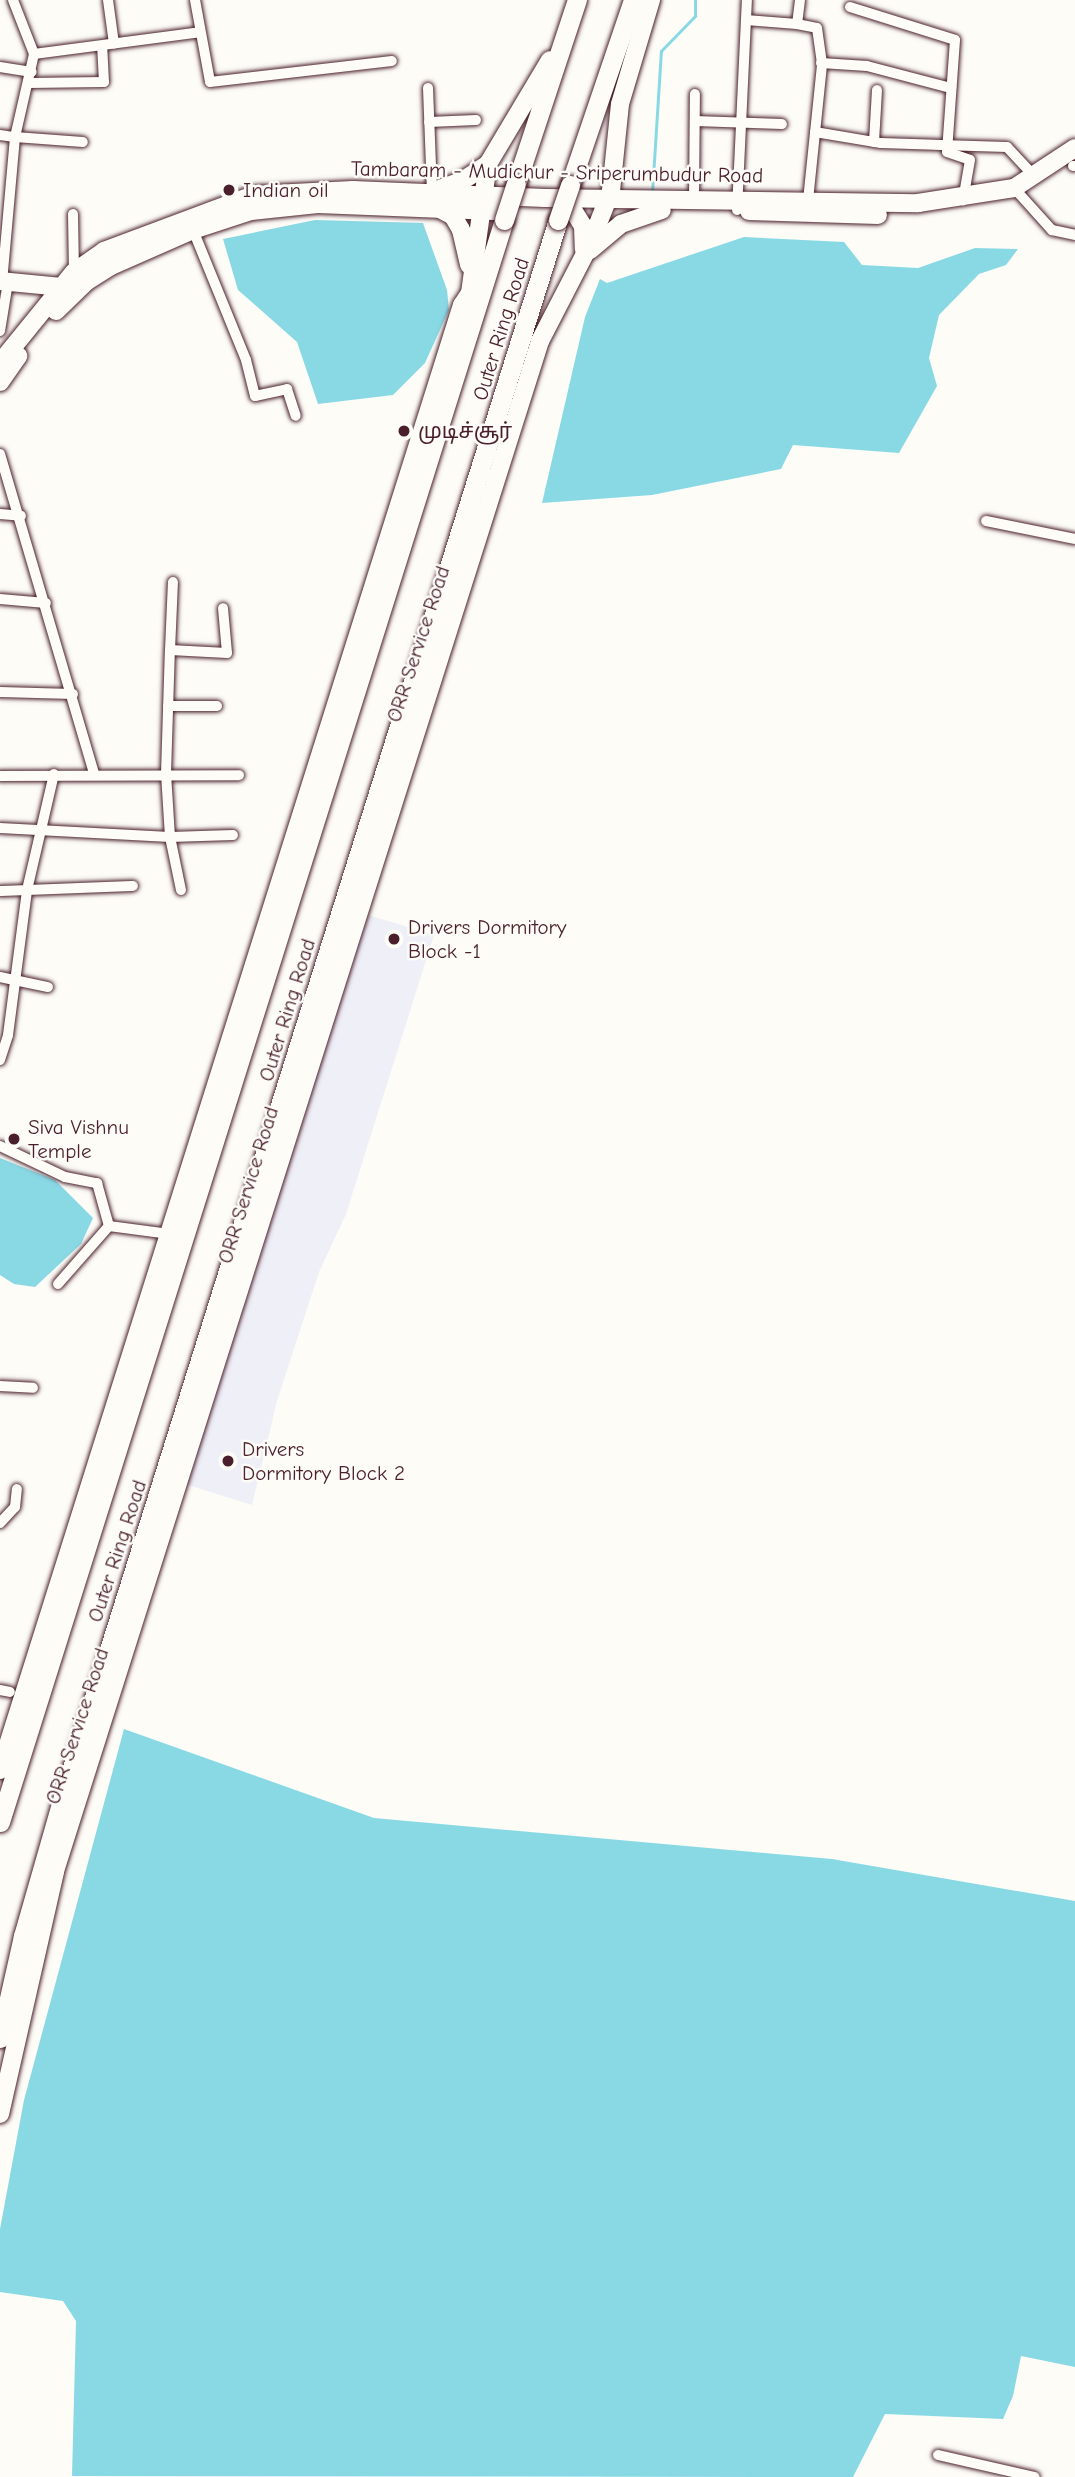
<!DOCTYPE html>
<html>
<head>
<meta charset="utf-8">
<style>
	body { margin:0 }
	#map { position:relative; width:1075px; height:2477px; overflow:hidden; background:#fdfcf7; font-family:"Comic Neue","Noto Sans Tamil",sans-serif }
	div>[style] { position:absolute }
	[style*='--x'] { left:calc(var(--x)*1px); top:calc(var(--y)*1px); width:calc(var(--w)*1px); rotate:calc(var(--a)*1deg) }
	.built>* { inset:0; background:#efeff8 }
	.water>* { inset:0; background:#89d9e5 }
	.stream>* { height:2.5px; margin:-1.25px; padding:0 1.25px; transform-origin:1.25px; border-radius:1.25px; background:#89d9e5 }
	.roads { filter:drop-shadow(0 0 2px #4a1f2b) drop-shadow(0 0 2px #4a1f2b) }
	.minor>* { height:10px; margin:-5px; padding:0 5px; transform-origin:5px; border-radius:5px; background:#fdfcf7 }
	.primary>* { height:18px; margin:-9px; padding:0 9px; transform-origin:9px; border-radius:9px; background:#fdfcf7 }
	.motorway>* { height:19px; margin:-9.5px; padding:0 9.5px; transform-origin:9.5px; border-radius:9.5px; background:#fdfcf7 }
	.bridges { filter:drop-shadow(0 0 2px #4a1f2b) drop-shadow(0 0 2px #4a1f2b) }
	.motorway-bridge>* { height:19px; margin:-9.5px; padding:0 9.5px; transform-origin:9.5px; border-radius:9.5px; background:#fdfcf7 }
	.dots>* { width:19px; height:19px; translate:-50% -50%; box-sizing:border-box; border:4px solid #fdfcf7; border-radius:50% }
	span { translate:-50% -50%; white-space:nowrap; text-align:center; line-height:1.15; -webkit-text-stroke:5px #fdfcf7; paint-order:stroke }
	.street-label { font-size:21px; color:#4a1f2b }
	.poi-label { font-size:21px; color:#4a1f2b }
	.left { translate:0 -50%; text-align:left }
</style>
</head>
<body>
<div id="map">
	<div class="built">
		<i style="clip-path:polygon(365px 914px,434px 935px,346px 1214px,319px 1272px,277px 1401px,252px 1505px,185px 1484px)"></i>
	</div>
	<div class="water">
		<i style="clip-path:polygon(315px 220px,423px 223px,447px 290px,449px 310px,425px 363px,393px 395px,318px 404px,297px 342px,238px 290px,223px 239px)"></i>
		<i style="clip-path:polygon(744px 237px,844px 242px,862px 265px,918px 268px,975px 248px,1018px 249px,1006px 265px,979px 274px,939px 315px,929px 358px,937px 386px,899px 453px,793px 445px,781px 469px,652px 495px,542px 503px,585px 317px,600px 279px,607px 283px)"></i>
		<i style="clip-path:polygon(0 1158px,55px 1180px,93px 1218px,81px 1244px,35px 1287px,14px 1284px,0 1275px)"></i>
		<i style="clip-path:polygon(124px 1729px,374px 1818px,832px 1859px,1075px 1901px,1075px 2367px,1021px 2356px,1013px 2396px,1003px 2419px,885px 2414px,853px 2477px,72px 2476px,76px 2321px,63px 2301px,0 2292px,0 2229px,24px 2100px)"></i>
	</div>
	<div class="stream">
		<i style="--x:652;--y:193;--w:142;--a:-86.4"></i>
		<i style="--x:661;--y:51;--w:49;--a:-45.8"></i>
		<i style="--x:695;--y:16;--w:16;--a:-90"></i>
	</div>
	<div class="roads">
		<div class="minor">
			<i style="--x:13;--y:0;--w:58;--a:68.7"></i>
			<i style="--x:34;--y:54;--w:167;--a:-7.5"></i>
			<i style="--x:108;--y:0;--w:44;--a:82.2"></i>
			<i style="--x:195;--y:0;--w:83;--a:79.6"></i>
			<i style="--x:210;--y:82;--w:183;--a:-6.6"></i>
			<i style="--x:800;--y:0;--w:24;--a:97"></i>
			<i style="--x:797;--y:24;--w:20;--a:11"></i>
			<i style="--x:817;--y:28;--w:37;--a:82"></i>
			<i style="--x:822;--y:65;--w:136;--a:95.9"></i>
			<i style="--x:850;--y:7;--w:110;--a:17.4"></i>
			<i style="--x:955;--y:40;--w:112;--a:94.1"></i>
			<i style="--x:947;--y:152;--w:24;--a:19"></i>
			<i style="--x:970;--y:160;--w:41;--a:99.9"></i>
			<i style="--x:746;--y:20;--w:51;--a:4.5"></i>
			<i style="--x:34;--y:54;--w:85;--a:102.9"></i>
			<i style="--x:15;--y:137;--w:68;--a:4.2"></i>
			<i style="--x:821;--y:63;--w:46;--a:3.7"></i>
			<i style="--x:867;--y:66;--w:87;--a:14.7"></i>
			<i style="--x:0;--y:67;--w:32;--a:9"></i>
			<i style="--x:29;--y:83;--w:75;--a:-0.8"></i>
			<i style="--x:104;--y:82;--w:36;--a:-93"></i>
			<i style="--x:428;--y:88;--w:103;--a:87.8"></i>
			<i style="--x:695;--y:121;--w:87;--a:2"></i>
			<i style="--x:429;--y:122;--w:47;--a:-2.4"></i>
			<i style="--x:815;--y:132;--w:67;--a:9.5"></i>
			<i style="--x:881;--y:143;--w:126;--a:1.8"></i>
			<i style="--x:1007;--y:147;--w:41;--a:47"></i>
			<i style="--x:0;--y:135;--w:15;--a:8"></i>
			<i style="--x:15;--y:137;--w:146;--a:95.1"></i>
			<i style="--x:874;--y:142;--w:52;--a:-86.7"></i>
			<i style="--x:1073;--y:166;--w:2;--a:0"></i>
			<i style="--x:1014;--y:188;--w:57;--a:47.9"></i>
			<i style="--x:1052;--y:230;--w:24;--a:12"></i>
			<i style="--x:694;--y:200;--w:106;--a:-89.5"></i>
			<i style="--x:737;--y:210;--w:210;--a:-87.3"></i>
			<i style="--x:73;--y:214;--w:58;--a:89"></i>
			<i style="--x:193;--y:230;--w:140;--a:67.8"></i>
			<i style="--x:246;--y:360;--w:37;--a:76"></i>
			<i style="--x:255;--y:396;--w:33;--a:-12"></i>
			<i style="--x:287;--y:389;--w:28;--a:72"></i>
			<i style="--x:0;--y:331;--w:50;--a:-80.7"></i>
			<i style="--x:0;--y:454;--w:333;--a:73.6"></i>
			<i style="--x:0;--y:514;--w:21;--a:5"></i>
			<i style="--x:986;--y:521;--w:91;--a:11.4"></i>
			<i style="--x:0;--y:599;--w:46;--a:5"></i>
			<i style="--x:170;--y:650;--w:68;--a:-87.5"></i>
			<i style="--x:0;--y:692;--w:73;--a:1.6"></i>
			<i style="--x:168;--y:706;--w:49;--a:0"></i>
			<i style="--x:0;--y:776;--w:239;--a:-0.2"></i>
			<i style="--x:0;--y:828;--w:170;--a:3"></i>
			<i style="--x:170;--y:837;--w:63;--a:-1.8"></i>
			<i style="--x:181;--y:890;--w:54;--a:-101.7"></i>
			<i style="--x:170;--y:837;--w:63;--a:-93.6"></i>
			<i style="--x:166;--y:774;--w:124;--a:-88.2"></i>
			<i style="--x:170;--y:650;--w:57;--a:3"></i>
			<i style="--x:227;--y:653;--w:45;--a:-95.1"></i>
			<i style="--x:0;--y:891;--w:133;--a:-2.2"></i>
			<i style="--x:0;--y:977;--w:49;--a:11.8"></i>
			<i style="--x:0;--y:1060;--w:26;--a:-72"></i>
			<i style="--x:8;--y:1035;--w:146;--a:-82.5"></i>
			<i style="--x:27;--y:890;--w:119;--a:-76.9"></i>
			<i style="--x:0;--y:1146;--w:72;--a:25.5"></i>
			<i style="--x:65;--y:1177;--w:33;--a:11"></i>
			<i style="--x:97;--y:1183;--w:45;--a:74.4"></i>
			<i style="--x:58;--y:1284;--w:77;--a:-48.7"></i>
			<i style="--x:109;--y:1226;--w:61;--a:7.6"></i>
			<i style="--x:0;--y:1386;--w:33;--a:3"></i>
			<i style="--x:0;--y:1523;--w:22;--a:-47"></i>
			<i style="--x:15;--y:1507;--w:18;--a:-84"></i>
			<i style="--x:0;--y:1690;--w:10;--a:11"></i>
			<i style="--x:938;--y:2455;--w:99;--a:12.8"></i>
		</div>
		<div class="primary">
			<i style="--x:437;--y:190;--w:27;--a:-20"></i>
			<i style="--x:462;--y:181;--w:31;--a:-33"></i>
			<i style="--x:440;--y:209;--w:15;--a:28"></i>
			<i style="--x:453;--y:216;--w:16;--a:60"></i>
			<i style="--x:461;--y:230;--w:36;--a:77"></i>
			<i style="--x:573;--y:210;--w:19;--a:58"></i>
			<i style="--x:583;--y:226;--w:23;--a:88"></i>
			<i style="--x:749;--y:211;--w:129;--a:1.8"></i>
			<i style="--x:590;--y:250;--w:40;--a:-40"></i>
			<i style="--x:621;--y:224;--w:43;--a:-18.9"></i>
			<i style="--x:0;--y:281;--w:62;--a:5.5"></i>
			<i style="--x:56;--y:311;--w:43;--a:-44.1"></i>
			<i style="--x:87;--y:281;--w:28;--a:-32"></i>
			<i style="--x:111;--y:266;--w:90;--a:-23.7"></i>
			<i style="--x:193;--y:230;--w:61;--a:-18.1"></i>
			<i style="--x:251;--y:211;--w:67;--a:-6"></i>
			<i style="--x:318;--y:204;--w:176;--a:2.3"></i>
			<i style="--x:0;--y:363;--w:117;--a:-50.9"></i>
			<i style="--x:74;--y:272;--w:37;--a:-35"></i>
			<i style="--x:104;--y:251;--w:160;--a:-20.5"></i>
			<i style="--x:254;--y:195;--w:99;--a:-2.9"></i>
			<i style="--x:353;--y:190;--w:192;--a:2.4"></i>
			<i style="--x:545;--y:198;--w:373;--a:0.8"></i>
			<i style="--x:918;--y:203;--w:97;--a:-8.9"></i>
			<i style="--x:1014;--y:188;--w:73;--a:-33.3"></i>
			<i style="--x:0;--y:382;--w:32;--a:-55"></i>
			<i style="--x:0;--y:1770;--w:1536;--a:-72.5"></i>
			<i style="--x:462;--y:305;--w:14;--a:-56"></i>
			<i style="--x:470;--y:293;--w:130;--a:-82.1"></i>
			<i style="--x:488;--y:164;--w:121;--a:-59.2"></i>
			<i style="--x:0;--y:2114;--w:249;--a:-77.2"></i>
			<i style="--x:55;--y:1871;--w:1605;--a:-72.41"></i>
			<i style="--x:540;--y:341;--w:109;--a:-62.7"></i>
			<i style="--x:590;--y:244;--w:57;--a:-68.4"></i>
			<i style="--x:611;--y:191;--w:87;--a:-84.1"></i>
			<i style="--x:620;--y:104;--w:109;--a:-73.4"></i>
		</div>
		<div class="motorway">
			<i style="--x:516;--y:184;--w:194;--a:-71.7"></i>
			<i style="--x:570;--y:185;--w:195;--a:-71.2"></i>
			<i style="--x:0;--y:1822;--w:1679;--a:-72.54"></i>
			<i style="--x:0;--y:2038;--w:105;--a:-77.3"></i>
			<i style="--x:23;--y:1936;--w:152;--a:-74"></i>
			<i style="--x:65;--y:1790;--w:1646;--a:-72.57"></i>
		</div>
	</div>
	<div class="bridges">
		<div class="motorway-bridge">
			<i style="--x:504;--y:220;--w:38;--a:-72"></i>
			<i style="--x:558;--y:220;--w:37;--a:-71"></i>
		</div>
	</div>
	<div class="dots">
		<i style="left:229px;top:190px;background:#4a1f2b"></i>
		<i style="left:404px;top:431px;background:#4a1f2b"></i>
		<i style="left:394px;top:939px;background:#4a1f2b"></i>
		<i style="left:14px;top:1139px;background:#4a1f2b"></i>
		<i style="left:228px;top:1461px;background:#4a1f2b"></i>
	</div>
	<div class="street-label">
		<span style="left:557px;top:172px;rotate:1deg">Tambaram - Mudichur - Sriperumbudur Road</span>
		<span style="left:501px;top:329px;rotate:-73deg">Outer Ring Road</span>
		<span style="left:418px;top:644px;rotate:-72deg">ORR Service Road</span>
		<span style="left:287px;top:1010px;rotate:-73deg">Outer Ring Road</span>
		<span style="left:248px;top:1185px;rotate:-73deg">ORR Service Road</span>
		<span style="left:117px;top:1551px;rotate:-72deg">Outer Ring Road</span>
		<span style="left:77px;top:1726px;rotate:-72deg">ORR Service Road</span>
	</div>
	<div class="poi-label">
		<span class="left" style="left:243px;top:190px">Indian oil</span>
		<span class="left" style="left:418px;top:431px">முடிச்சூர்</span>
		<span class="left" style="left:408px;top:939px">Drivers Dormitory<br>Block -1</span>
		<span class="left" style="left:28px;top:1139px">Siva Vishnu<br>Temple</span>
		<span class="left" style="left:242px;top:1461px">Drivers<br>Dormitory Block 2</span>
	</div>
</div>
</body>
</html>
